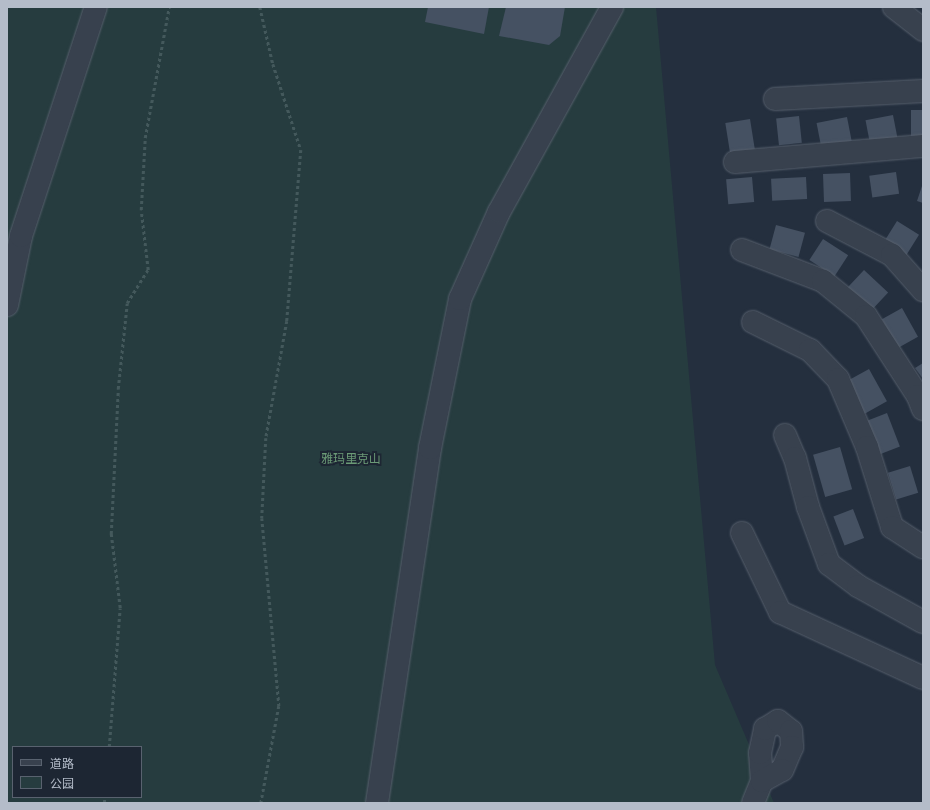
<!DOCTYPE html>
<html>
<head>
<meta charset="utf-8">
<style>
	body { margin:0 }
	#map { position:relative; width:930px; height:810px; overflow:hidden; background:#242f3e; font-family:Ubuntu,"Noto Sans SC",sans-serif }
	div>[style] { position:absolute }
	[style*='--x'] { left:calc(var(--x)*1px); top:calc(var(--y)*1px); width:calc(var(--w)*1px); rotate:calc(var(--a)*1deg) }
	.green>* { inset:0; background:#263c3f }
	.building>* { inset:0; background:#455162; transform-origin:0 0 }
	.path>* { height:2.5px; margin-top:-1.25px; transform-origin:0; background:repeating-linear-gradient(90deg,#44595c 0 3px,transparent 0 6px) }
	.roads { filter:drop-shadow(0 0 1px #565f6c) drop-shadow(0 0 1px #565f6c) }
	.minor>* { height:22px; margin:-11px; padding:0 11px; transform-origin:11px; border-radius:11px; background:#38414e }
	span { translate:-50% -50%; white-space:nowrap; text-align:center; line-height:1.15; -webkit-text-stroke:4px #1d2633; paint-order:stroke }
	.park-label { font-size:12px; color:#6b9a76 }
	.frame { position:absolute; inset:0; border:8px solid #b4bcc9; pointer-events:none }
	.legend { position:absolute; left:12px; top:746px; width:130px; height:52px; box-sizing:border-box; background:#1d2633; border:1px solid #59626f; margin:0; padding:5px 7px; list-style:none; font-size:12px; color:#b4bcc9 }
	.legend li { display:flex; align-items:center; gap:8px; height:20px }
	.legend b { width:20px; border:1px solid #59626f }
</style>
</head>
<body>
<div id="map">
	<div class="green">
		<i style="clip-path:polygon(evenodd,7px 7px,656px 7px,715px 665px,774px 803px,7px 803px,7px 7px,13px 747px,141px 747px,141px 797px,13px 797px,13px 747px)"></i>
	</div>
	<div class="building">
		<i style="clip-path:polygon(428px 7px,489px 7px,484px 34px,425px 22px)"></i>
		<i style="clip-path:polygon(506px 7px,565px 7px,560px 36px,549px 45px,499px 36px)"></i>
		<i style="left:911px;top:110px;width:12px;height:26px"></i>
		<i style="left:893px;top:115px;width:25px;height:28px;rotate:79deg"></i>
		<i style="left:799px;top:116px;width:27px;height:23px;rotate:84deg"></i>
		<i style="left:847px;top:117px;width:26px;height:31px;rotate:79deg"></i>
		<i style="left:750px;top:119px;width:31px;height:25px;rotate:81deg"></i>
		<i style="left:896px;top:172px;width:22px;height:27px;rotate:82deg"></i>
		<i style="left:850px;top:173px;width:28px;height:27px;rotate:88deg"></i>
		<i style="left:752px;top:177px;width:25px;height:26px;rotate:85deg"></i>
		<i style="left:806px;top:177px;width:22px;height:35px;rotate:87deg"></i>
		<i style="clip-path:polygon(923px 183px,923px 203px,917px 201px)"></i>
		<i style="left:897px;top:221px;width:26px;height:26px;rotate:32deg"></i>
		<i style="left:776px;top:225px;width:30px;height:25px;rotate:15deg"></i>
		<i style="left:823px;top:239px;width:30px;height:25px;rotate:33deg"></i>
		<i style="left:864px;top:270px;width:33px;height:24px;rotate:43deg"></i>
		<i style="left:902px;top:308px;width:33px;height:23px;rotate:61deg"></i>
		<i style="clip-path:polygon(923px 363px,923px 379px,915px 368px)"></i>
		<i style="left:869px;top:369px;width:37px;height:26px;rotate:61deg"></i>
		<i style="left:887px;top:413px;width:36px;height:22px;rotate:69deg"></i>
		<i style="left:840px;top:447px;width:44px;height:28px;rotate:74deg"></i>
		<i style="left:910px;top:466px;width:28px;height:23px;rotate:73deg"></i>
		<i style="left:853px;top:509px;width:31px;height:21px;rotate:69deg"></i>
	</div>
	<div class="path">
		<i style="--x:260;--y:7;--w:58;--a:77.2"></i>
		<i style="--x:273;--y:64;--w:90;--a:72"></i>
		<i style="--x:301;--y:150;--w:172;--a:94.7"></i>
		<i style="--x:287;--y:321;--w:119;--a:100.2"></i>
		<i style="--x:266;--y:438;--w:80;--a:92.9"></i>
		<i style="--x:262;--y:518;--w:189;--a:84.8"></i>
		<i style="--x:279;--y:706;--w:99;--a:100.5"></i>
		<i style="--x:109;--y:747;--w:139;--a:-85.5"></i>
		<i style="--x:120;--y:608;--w:75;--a:-96.9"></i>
		<i style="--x:111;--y:534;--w:145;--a:-87.2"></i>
		<i style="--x:118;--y:389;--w:86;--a:-84"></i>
		<i style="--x:127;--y:303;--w:39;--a:-58"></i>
		<i style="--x:148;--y:270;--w:60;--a:-96.7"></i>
		<i style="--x:141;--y:210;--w:72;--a:-86.8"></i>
		<i style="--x:145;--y:138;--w:133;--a:-79.6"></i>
		<i style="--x:104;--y:803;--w:6;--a:-81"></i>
	</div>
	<div class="roads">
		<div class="minor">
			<i style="--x:894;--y:7;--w:37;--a:38"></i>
			<i style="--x:775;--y:99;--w:148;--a:-3.1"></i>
			<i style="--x:735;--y:162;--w:189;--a:-4.9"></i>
			<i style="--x:827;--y:221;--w:73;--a:27.6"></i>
			<i style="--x:892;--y:255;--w:47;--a:48.5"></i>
			<i style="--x:742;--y:250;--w:87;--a:20.9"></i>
			<i style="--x:823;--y:281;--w:55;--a:39.1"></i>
			<i style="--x:866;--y:316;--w:95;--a:57"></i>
			<i style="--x:918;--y:396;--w:14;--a:69"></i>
			<i style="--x:7;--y:305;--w:70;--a:-78.5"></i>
			<i style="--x:21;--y:236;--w:241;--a:-71.9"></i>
			<i style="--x:753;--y:322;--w:64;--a:26.2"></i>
			<i style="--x:810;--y:350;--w:40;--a:46"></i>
			<i style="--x:838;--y:379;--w:74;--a:66.9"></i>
			<i style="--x:867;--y:447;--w:84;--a:72.6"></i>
			<i style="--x:892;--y:527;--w:37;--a:33"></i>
			<i style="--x:785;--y:435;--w:25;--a:67"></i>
			<i style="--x:795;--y:458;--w:51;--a:75.1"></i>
			<i style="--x:808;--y:507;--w:61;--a:69.8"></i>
			<i style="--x:829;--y:564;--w:36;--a:37"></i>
			<i style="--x:858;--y:586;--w:74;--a:29"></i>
			<i style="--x:742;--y:533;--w:88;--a:64.3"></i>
			<i style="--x:780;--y:612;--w:157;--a:24.8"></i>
			<i style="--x:377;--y:803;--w:359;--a:-81.5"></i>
			<i style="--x:430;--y:448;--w:152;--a:-78.6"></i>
			<i style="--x:460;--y:299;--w:95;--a:-65.9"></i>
			<i style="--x:499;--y:212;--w:234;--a:-61.1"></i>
			<i style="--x:753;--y:803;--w:24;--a:-68"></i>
			<i style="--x:762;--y:781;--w:28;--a:-94"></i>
			<i style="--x:760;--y:753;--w:25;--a:-78"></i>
			<i style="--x:765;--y:729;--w:15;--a:-32"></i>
			<i style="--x:778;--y:721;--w:16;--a:38"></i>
			<i style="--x:791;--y:731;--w:16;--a:86"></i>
			<i style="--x:792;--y:747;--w:25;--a:113"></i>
			<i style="--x:782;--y:770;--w:23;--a:151"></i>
		</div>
	</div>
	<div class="park-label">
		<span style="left:351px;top:459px">雅玛里克山</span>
	</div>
	<div class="frame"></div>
	<ul class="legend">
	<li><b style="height:5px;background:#38414e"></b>道路</li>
	<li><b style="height:11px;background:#263c3f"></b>公园</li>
	</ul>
</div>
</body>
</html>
